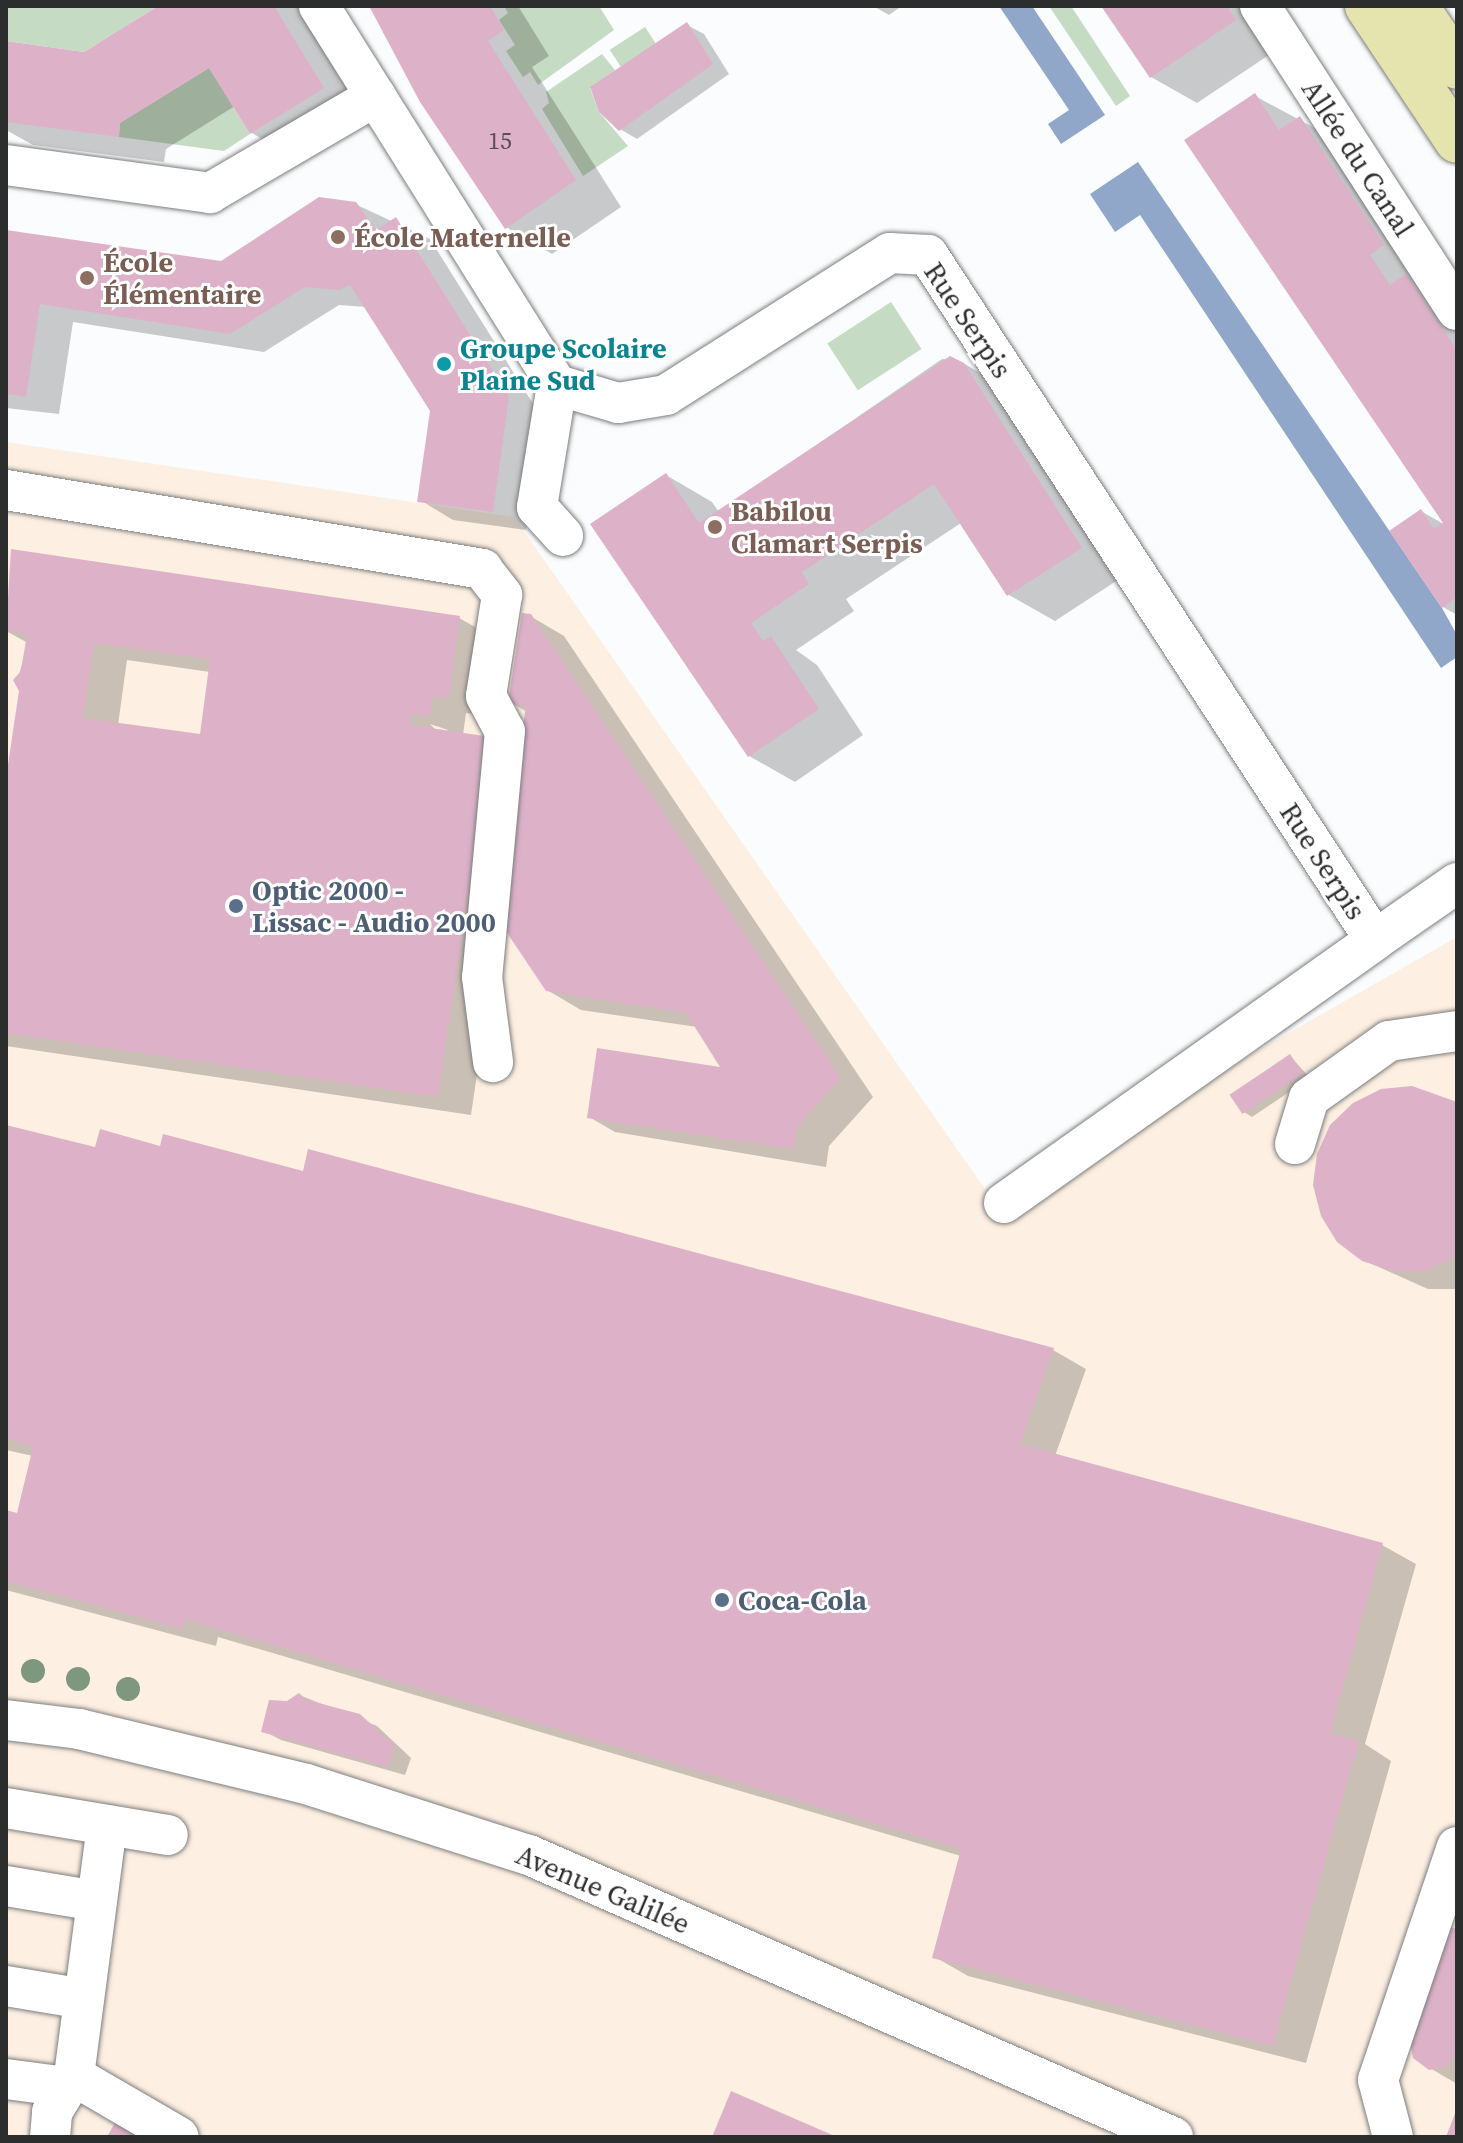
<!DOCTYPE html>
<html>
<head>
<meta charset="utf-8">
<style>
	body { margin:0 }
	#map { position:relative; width:1463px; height:2143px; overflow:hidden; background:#fbfcfd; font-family:"Source Serif 4",serif }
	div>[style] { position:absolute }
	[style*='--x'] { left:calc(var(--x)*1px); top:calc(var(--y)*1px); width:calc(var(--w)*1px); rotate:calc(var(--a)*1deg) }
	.commercial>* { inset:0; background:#fdefe1 }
	.green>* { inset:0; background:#c6dbc4; transform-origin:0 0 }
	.water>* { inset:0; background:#90a7ca }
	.shadow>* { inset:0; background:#0003 }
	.building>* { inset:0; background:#ddb2c9; transform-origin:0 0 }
	.roads { filter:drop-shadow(0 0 2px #7d7e7f) drop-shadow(0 0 2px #7d7e7f) }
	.minor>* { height:40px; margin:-20px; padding:0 20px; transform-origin:20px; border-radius:20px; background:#fff }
	.major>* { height:44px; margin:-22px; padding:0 22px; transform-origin:22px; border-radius:22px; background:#e5e4ae }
	.trees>* { width:24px; height:24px; margin:-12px; border-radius:50%; background:#7e977f }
	.dots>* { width:22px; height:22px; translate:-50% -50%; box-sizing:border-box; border:4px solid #fff; border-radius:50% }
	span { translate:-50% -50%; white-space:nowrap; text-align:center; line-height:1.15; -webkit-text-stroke:6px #fff; paint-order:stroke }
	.number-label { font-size:24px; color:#584e54 }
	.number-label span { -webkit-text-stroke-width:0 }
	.street-label { font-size:28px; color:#2c2d2d }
	.education-label { font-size:28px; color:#785e54; font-weight:700 }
	.left { translate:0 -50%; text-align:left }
	.culture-label { font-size:28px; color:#0d838f; font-weight:700 }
	.service-label { font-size:28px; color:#4e5e75; font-weight:700 }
	.frame { position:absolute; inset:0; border:8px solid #2c2d2d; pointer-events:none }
</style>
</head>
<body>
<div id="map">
	<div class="commercial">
		<i style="clip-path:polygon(6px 442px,514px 517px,985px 1189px,1013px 1190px,1457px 937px,1457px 2137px,6px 2137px)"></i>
	</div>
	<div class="green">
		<i style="clip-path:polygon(6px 6px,158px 6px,84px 52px,6px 41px)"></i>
		<i style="clip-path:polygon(504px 6px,599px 6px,614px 30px,538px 85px,530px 72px,523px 77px,506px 51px,515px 45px,499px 20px,508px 13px)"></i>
		<i style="clip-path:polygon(1049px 6px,1071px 6px,1130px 96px,1116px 106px)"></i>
		<i style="left:645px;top:27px;width:20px;height:42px;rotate:57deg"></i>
		<i style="clip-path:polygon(602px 54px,615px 70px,590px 88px,599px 112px,628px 146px,583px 176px,542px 109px,549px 103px,546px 92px)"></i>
		<i style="clip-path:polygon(209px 68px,250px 134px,224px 151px,119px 137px,120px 123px)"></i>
		<i style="left:891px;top:302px;width:56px;height:76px;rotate:57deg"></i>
	</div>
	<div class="water">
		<i style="clip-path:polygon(999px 6px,1032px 6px,1105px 115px,1061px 144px,1048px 124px,1069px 110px)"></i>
		<i style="clip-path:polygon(1138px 162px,1442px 608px,1457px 635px,1457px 657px,1441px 668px,1140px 215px,1115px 232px,1090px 194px)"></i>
	</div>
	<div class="shadow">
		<i style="clip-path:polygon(161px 6px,302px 6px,369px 115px,298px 159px,252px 133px,235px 106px,166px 149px,164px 162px,33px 145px,6px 130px,6px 43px,84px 54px)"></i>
		<i style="clip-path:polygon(376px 6px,518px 6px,549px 56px,532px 67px,621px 207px,552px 254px,506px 227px)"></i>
		<i style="clip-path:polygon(873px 6px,902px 6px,889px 15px)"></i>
		<i style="clip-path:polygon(1104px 6px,1254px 6px,1281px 47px,1197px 103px,1151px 77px)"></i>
		<i style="clip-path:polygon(687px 25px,704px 34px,729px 74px,637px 139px,620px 129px)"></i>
		<i style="clip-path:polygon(1255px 96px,1346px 145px,1457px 311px,1457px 615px,1443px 607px,1421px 511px,1447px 526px)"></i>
		<i style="clip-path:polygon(355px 204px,430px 239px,542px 418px,526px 530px,453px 520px,420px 500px,432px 410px,366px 307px,339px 305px,264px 352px,73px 322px,59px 414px,6px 408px,6px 232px,222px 263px)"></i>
		<i style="clip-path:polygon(942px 359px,958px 360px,1004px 387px,1127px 574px,1055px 621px,1009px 595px,961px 523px,846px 599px,854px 611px,796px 650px,817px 665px,863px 735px,795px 782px,749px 756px,666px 475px,712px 502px,719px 512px)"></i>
		<i style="clip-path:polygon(evenodd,13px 552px,459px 618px,493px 637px,482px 715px,466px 713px,463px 735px,521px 756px,527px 712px,510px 702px,530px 616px,564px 636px,873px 1097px,829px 1146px,826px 1167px,615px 1132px,589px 1117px,724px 1069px,697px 1027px,581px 1010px,547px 990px,500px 918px,471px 1115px,6px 1046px,6px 792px,21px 691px,16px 685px,28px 643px,6px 631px,13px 552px,127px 660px,210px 672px,201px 736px,118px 725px,127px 660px,13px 552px,430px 724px,448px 730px,447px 731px,437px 731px,430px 724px)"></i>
		<i style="clip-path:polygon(1290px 1056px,1310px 1078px,1252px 1117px,1244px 1112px)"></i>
		<i style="clip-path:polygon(1412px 1088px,1457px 1104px,1457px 1289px,1428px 1289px,1363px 1260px)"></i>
		<i style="clip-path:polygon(6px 1126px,96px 1150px,161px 1148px,304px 1174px,1053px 1350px,1086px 1369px,1055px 1456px,1382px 1545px,1416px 1564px,1365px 1744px,1391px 1761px,1306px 2063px,968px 1976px,935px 1957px,961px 1856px,218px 1637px,216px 1646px,6px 1590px,6px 1513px,18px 1516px,33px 1456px,6px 1450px)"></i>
		<i style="clip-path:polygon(299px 1695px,377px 1726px,411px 1758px,405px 1775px,281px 1740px,264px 1731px)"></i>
		<i style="clip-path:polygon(1457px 1931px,1457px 2084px,1430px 2068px)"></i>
	</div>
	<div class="building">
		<i style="clip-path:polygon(158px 6px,274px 6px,324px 88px,250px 134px,209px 68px,120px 123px,119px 137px,6px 122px,6px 41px,84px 52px)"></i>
		<i style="clip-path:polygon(369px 6px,490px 6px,504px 30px,488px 41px,576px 180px,505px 229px,420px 102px)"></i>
		<i style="clip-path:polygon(1101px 6px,1227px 6px,1236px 20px,1150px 78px)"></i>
		<i style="clip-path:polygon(687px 22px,713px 64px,619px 131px,599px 112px,590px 87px)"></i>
		<i style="clip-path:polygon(1255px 93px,1279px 130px,1300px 116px,1384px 245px,1370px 255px,1390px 285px,1406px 274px,1457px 350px,1457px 597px,1442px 608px,1389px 531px,1421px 509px,1434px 529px,1443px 523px,1184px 140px)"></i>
		<i style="clip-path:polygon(319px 197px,356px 202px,376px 230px,396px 217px,509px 397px,493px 512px,417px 502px,430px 411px,350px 285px,339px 290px,305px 287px,230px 334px,40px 304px,26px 397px,6px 394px,6px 230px,221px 261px)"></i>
		<i style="clip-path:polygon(950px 356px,964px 363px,1082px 548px,1007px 596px,934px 484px,802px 572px,809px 584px,751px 623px,763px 641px,771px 636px,819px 709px,748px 757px,590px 524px,666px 473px,699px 523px)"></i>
		<i style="clip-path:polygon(evenodd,11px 549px,460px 616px,449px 698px,433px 696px,430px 716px,411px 714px,410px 725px,491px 737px,438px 1097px,6px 1033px,6px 778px,19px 691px,13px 680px,21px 671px,27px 634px,6px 630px,11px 549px,94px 643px,210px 659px,200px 734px,83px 718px,94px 643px)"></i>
		<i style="clip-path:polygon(522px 613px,531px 614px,841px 1078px,797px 1127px,793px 1149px,587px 1118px,597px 1048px,720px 1067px,686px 1013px,546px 991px,495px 915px,526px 706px,508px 703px)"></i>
		<i style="left:1290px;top:1054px;width:23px;height:73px;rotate:56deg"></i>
		<i style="clip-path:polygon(1412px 1086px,1457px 1102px,1457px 1256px,1424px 1271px,1393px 1271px,1362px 1261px,1337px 1242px,1321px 1216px,1313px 1185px,1317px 1154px,1330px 1125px,1353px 1103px,1381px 1089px)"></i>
		<i style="clip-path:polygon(6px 1125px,95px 1147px,100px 1129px,160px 1146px,163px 1134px,303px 1171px,308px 1149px,1054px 1348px,1020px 1444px,1383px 1543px,1330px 1734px,1359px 1740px,1273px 2046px,932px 1958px,961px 1849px,185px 1619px,183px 1629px,6px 1581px,6px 1510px,17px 1513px,33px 1447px,6px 1438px)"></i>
		<i style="clip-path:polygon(299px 1693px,307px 1700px,360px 1714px,395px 1746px,388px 1767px,261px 1732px,269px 1700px,287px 1701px)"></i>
		<i style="clip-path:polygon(1450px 1927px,1457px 1929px,1457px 2053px,1446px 2067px,1429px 2070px,1413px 2058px,1410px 2041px)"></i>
		<i style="clip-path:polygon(731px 2091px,837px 2137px,712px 2137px)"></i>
		<i style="clip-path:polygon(1457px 2108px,1457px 2137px,1446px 2137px)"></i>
		<i style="clip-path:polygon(118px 2117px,154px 2137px,107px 2137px)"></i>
	</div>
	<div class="roads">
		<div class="minor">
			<i style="--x:319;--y:6;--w:448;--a:57.9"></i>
			<i style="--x:557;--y:385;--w:64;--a:16.4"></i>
			<i style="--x:618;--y:403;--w:49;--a:-9.5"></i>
			<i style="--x:666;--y:395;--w:265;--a:-32.4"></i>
			<i style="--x:890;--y:253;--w:38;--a:3"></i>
			<i style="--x:928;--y:255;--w:818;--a:56.87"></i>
			<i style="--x:1375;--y:940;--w:100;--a:-34.8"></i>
			<i style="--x:1260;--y:6;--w:362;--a:57.1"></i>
			<i style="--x:6;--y:165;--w:206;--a:7.8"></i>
			<i style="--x:210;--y:193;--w:192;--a:-30.3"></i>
			<i style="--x:557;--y:385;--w:124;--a:99.3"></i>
			<i style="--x:537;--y:507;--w:39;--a:48"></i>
			<i style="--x:6;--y:490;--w:483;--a:9.4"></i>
			<i style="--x:482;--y:569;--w:33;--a:52"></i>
			<i style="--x:502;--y:595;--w:102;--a:99"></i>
			<i style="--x:486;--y:696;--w:40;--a:62"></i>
			<i style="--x:505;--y:731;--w:247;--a:95.3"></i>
			<i style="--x:482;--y:977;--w:86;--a:82.6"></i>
			<i style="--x:1295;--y:1144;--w:48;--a:-73.1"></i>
			<i style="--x:1309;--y:1098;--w:98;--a:-35.5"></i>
			<i style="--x:1389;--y:1041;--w:69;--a:-8.4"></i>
			<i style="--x:1004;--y:1203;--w:455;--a:-35.3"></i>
			<i style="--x:6;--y:1720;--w:74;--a:7"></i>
			<i style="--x:79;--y:1729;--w:234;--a:13.6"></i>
			<i style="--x:306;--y:1784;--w:234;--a:17.7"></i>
			<i style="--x:529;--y:1855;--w:703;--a:23.65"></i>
			<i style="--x:6;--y:1808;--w:164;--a:9.5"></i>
			<i style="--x:6;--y:1886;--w:92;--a:9.4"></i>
			<i style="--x:6;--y:1986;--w:79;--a:9.5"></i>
			<i style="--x:74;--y:2076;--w:121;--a:30.2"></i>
			<i style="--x:6;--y:2079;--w:62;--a:7.5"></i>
			<i style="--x:50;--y:2137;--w:25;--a:-85"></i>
			<i style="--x:52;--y:2112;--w:42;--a:-58.6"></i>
			<i style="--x:74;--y:2076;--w:253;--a:-82.5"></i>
			<i style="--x:1393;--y:2137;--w:59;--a:-104.7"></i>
			<i style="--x:1378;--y:2080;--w:246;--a:-71.3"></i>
		</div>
		<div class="major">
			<i style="--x:1367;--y:6;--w:162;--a:56.3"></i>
			<i style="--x:1416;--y:6;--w:73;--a:56.1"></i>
		</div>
	</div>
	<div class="trees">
		<i style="left:33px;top:1671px"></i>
		<i style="left:78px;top:1679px"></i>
		<i style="left:128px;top:1689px"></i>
	</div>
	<div class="dots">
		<i style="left:338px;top:237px;background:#8d6e63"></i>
		<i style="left:87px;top:278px;background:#8d6e63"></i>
		<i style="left:444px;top:364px;background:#0f9aa8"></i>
		<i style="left:715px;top:527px;background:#8d6e63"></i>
		<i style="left:236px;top:906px;background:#5c6f8a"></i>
		<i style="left:722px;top:1600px;background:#5c6f8a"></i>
	</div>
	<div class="number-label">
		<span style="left:500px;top:141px">15</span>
	</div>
	<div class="street-label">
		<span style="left:1358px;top:158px;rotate:57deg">Allée du Canal</span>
		<span style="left:968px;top:320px;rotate:56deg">Rue Serpis</span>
		<span style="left:1323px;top:861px;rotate:57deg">Rue Serpis</span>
		<span style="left:603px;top:1889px;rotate:23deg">Avenue Galilée</span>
	</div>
	<div class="education-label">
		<span class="left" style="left:354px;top:237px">École Maternelle</span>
		<span class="left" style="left:103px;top:278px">École<br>Élémentaire</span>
		<span class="left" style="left:731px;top:527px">Babilou<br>Clamart Serpis</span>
	</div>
	<div class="culture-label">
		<span class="left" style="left:460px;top:364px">Groupe Scolaire<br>Plaine Sud</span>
	</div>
	<div class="service-label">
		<span class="left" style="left:252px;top:906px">Optic 2000 -<br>Lissac - Audio 2000</span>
		<span class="left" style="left:738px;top:1600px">Coca-Cola</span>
	</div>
	<div class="frame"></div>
</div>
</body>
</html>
